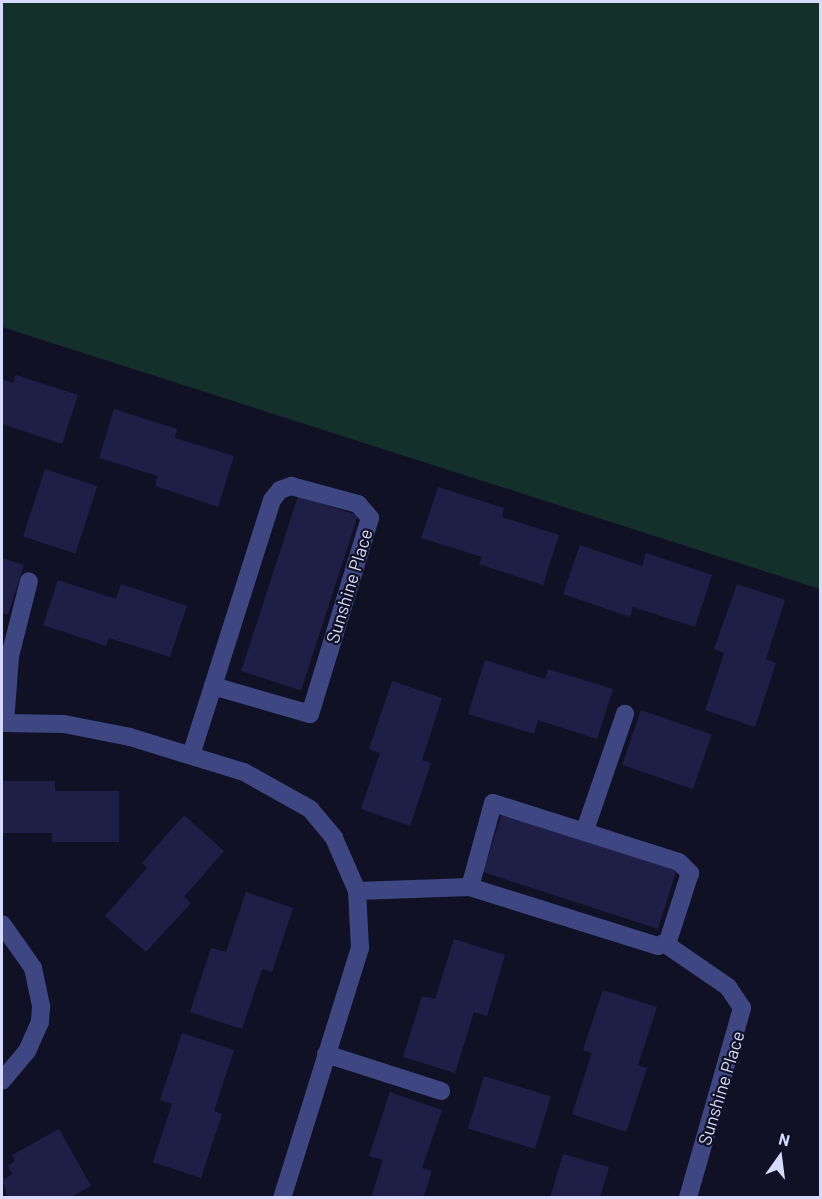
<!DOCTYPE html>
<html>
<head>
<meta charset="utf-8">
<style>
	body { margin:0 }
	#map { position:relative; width:822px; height:1199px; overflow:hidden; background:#111126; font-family:Barlow,sans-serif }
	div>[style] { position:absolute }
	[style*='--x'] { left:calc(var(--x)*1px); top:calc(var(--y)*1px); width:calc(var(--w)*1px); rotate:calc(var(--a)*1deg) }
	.green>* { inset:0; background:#14302a }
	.building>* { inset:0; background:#1f1e46; transform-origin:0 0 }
	.minor>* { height:18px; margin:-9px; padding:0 9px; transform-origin:9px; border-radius:9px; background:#3e4782 }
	span { translate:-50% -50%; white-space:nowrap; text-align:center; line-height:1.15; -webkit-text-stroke:4.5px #111126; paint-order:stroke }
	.street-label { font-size:18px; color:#d8dafd }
	.frame { position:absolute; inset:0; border:3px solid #d8dafd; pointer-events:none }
	.north { position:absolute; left:750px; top:1127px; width:60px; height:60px; -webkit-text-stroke:4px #111126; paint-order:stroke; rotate:14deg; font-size:16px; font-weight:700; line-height:24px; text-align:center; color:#d8dafd }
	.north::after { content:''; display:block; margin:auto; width:21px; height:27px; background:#d8dafd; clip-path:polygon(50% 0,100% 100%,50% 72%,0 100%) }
</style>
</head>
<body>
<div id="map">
	<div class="green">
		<i style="clip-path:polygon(2px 2px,820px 2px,820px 589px,2px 327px)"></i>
	</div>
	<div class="building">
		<i style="clip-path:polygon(16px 375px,78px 395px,62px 444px,2px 424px,2px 379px,13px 383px)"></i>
		<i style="clip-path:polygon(114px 409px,177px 429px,175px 438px,234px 456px,218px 507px,155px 486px,158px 476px,99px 458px)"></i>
		<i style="left:45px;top:469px;width:55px;height:71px;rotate:18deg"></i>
		<i style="clip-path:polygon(438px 487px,504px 508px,502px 517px,559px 535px,543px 585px,479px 564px,482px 557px,421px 538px)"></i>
		<i style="left:298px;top:496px;width:63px;height:184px;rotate:18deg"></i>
		<i style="clip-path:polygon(580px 545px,642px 566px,646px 553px,712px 575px,695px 627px,633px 607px,630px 617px,563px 594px)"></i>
		<i style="clip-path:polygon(2px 558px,24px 565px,8px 615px,2px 613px)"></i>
		<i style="clip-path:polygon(58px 580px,116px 599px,121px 584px,187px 606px,170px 657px,109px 638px,106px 646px,43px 625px)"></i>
		<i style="clip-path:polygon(737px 584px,785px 600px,766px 659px,776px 663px,755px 727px,705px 710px,724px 653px,714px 649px)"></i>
		<i style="clip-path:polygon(485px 660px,545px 679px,548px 669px,613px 689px,597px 739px,538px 720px,534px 734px,468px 714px)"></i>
		<i style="clip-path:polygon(392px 681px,442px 698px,422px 760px,431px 763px,410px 826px,361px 809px,380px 753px,369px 749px)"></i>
		<i style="left:641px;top:710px;width:75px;height:58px;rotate:19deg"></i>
		<i style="clip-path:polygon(2px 781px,55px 781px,55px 791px,119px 791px,119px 842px,52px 842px,52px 833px,2px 833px)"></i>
		<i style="left:502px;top:813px;width:184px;height:62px;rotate:18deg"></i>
		<i style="clip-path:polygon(184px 815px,224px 851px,184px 897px,191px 903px,146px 952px,105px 916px,147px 868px,142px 863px)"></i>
		<i style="clip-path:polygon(246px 892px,293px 908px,272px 972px,262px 969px,242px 1029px,190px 1012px,211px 948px,226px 952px)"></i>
		<i style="clip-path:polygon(454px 939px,505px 955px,487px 1016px,474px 1012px,455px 1073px,403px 1057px,422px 996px,435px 999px)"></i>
		<i style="clip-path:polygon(603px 990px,657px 1007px,638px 1065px,647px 1068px,626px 1132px,572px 1114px,592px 1053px,583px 1050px)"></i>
		<i style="clip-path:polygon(182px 1033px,234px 1050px,214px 1111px,222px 1114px,201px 1178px,153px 1162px,172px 1104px,160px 1100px)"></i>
		<i style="left:484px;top:1076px;width:70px;height:55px;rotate:17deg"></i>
		<i style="clip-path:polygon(390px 1092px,442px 1110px,422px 1168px,432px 1171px,423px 1198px,371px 1198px,383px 1160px,369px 1156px)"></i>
		<i style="clip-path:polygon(59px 1129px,91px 1186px,69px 1198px,8px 1198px,2px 1180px,13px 1174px,8px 1166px,15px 1161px,12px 1155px)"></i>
		<i style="clip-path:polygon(563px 1154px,609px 1167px,600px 1198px,550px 1198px)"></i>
	</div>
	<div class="minor">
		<i style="--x:291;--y:486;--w:69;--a:15"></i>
		<i style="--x:358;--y:504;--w:18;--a:49"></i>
		<i style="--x:370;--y:518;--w:205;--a:107"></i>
		<i style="--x:310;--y:714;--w:101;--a:-163.9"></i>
		<i style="--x:213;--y:686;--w:195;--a:-72.4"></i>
		<i style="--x:272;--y:500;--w:13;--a:-51"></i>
		<i style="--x:280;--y:490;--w:12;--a:-20"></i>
		<i style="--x:2;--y:723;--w:62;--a:0.9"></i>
		<i style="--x:64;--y:724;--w:67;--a:11.1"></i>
		<i style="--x:130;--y:737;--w:119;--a:17.1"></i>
		<i style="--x:244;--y:772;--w:76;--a:29.3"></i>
		<i style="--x:310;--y:809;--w:38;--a:50"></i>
		<i style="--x:334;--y:838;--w:58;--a:66.5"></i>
		<i style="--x:357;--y:891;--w:57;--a:87"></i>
		<i style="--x:360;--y:948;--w:262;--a:107.3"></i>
		<i style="--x:5;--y:723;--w:67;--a:-85.7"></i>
		<i style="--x:10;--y:656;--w:77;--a:-75.8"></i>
		<i style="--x:191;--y:755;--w:72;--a:-72.3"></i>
		<i style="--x:493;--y:803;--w:195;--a:17.6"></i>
		<i style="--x:679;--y:862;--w:16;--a:45"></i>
		<i style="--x:690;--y:873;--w:71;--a:107.9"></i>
		<i style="--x:668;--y:941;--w:11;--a:153"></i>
		<i style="--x:658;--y:946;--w:197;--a:-162.6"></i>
		<i style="--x:470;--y:887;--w:87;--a:-74.7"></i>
		<i style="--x:585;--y:830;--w:123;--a:-71"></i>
		<i style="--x:357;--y:891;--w:113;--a:-2"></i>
		<i style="--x:2;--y:924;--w:54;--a:54.8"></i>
		<i style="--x:33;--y:968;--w:40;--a:78"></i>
		<i style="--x:41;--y:1007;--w:15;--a:94"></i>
		<i style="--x:40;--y:1022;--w:32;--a:114"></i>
		<i style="--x:27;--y:1051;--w:39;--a:130"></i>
		<i style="--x:664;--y:943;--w:78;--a:34.5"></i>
		<i style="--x:728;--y:987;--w:25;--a:56"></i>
		<i style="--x:742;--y:1008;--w:198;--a:105.9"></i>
		<i style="--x:326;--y:1054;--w:121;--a:17.8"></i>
	</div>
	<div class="street-label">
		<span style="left:349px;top:586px;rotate:-73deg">Sunshine Place</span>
		<span style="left:721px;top:1088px;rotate:-73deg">Sunshine Place</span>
	</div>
	<div class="frame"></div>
	<div class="north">N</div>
</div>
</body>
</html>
